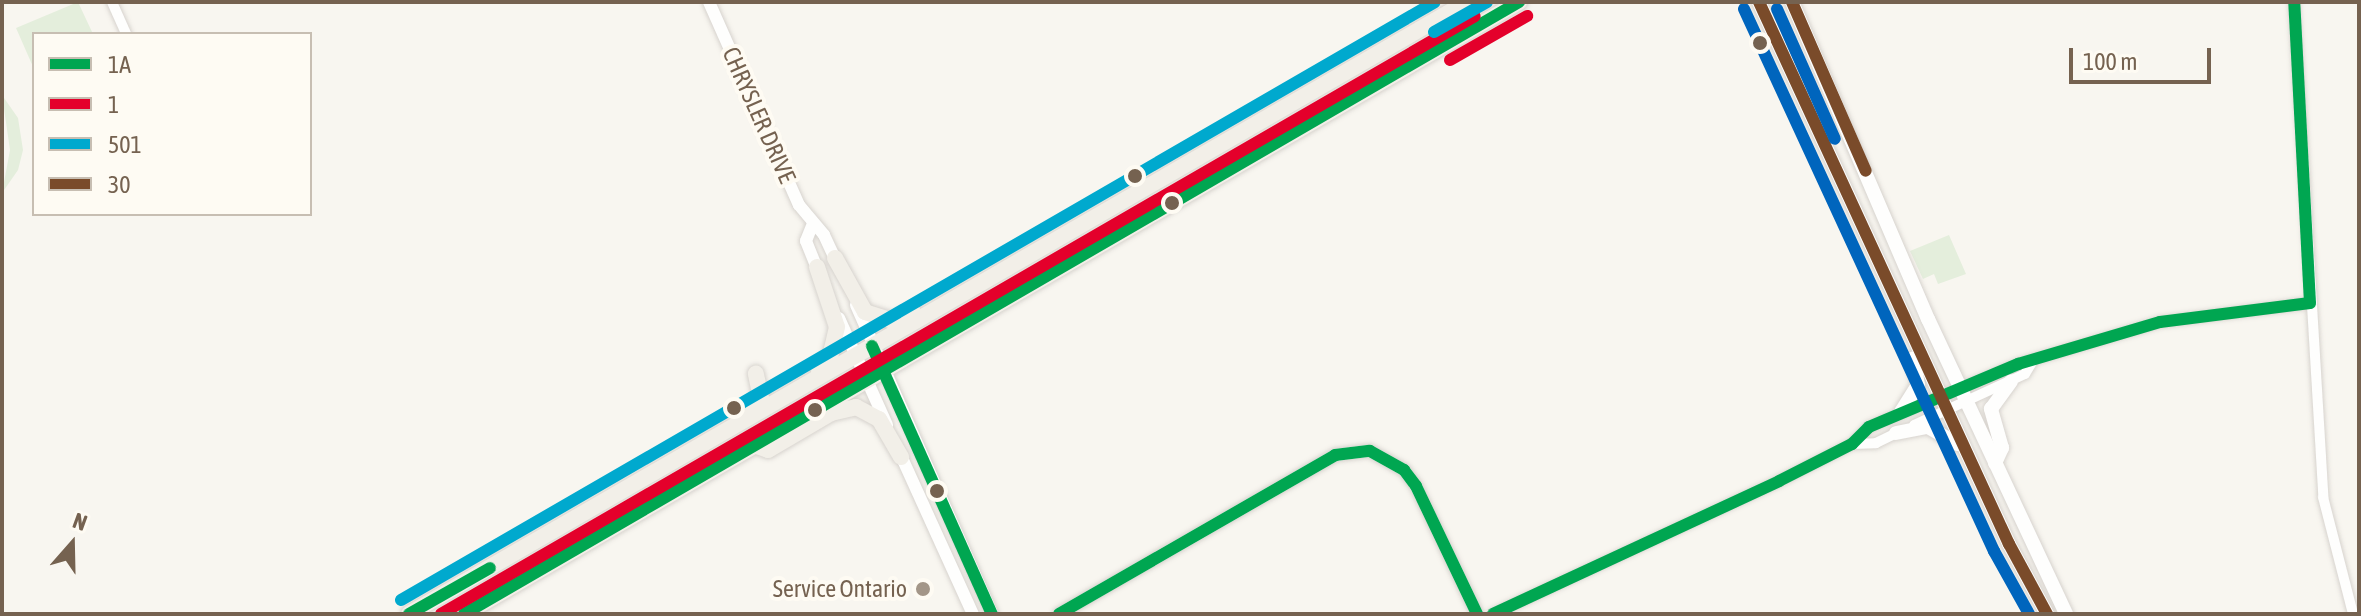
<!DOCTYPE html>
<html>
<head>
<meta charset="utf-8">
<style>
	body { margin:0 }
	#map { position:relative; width:2361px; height:616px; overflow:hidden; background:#f8f6f0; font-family:"Asap Condensed",sans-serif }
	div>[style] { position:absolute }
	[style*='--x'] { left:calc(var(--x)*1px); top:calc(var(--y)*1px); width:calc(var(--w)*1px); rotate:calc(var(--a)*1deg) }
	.green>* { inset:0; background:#e4eedc }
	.roads { filter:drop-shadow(0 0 2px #d7d3ce) drop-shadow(0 0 2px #d7d3ce) }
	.minor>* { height:10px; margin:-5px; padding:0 5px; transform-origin:5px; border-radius:5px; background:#fefefd }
	.tertiary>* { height:12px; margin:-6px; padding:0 6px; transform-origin:6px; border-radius:6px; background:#fefefd }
	.secondary>* { height:14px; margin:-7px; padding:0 7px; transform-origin:7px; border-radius:7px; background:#fefefd }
	.primary>* { height:16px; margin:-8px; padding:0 8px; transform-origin:8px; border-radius:8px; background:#f2efe8 }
	.bus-1>* { height:12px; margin:-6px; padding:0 6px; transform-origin:6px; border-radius:6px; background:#00a651 }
	.bus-2>* { height:12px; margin:-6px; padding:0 6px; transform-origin:6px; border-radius:6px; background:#e4002b }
	.bus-3>* { height:12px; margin:-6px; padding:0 6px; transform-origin:6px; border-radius:6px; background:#00a9ce }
	.bus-4>* { height:12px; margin:-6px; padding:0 6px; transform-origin:6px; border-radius:6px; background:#7a4b2a }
	.bus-5>* { height:12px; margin:-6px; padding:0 6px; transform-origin:6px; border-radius:6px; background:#0065bd }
	.dots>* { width:22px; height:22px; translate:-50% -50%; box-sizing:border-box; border:4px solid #fefbf3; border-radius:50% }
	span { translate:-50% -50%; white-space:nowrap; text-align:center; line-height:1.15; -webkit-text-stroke:8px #fefbf3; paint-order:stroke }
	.street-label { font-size:24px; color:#756250 }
	.poi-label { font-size:24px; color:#756250 }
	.right { translate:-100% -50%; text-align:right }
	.frame { position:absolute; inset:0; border:4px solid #756250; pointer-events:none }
	.legend { position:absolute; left:32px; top:32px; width:280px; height:184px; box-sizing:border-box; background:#fefbf3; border:2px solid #c7beb2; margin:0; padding:10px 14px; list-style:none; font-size:24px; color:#756250 }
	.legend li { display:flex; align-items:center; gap:16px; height:40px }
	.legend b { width:40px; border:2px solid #c7beb2 }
	.north { position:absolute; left:32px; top:504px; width:80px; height:80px; -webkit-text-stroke:6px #fefbf3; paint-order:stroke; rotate:20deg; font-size:22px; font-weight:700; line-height:32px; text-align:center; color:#756250 }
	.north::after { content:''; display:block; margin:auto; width:28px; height:36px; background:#756250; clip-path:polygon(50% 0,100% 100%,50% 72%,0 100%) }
	.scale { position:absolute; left:2069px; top:48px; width:142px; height:36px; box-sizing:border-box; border:4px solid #756250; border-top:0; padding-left:10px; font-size:24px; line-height:28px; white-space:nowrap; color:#756250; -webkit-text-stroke:6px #fefbf3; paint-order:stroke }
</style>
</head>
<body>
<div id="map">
	<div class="green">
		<i style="clip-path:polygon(78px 2px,93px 34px,34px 34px,34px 69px,16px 28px)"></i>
		<i style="clip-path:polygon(2px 95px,18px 118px,23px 150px,18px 170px,2px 193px,10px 150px)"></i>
		<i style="clip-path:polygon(1949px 235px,1966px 274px,1938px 284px,1934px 274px,1923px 279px,1910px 251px)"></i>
	</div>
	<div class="roads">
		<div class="minor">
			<i style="--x:112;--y:2;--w:35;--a:66"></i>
			<i style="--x:2294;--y:2;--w:496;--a:86.6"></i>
			<i style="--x:2323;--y:497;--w:121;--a:75.6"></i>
			<i style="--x:1914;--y:425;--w:122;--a:-24.7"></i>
			<i style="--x:2025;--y:374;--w:12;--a:-59"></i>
			<i style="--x:1852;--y:444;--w:24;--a:-2"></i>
			<i style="--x:1876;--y:443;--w:25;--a:-26"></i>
			<i style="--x:1493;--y:614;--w:315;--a:-24.9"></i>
			<i style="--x:1779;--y:481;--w:82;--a:-26.9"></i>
			<i style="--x:1852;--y:444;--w:24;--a:-45"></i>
			<i style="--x:1869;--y:427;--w:162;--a:-22.9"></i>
			<i style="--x:2018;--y:364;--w:148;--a:-16.5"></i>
			<i style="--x:2160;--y:322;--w:151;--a:-7.2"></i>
		</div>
		<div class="tertiary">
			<i style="--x:709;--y:2;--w:222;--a:66.1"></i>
			<i style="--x:799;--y:205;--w:39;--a:50"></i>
			<i style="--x:824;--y:235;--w:31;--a:65"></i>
			<i style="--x:812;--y:226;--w:16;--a:112"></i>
			<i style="--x:806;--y:241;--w:37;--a:68"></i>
			<i style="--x:856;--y:305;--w:338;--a:66.2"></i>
			<i style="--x:839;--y:318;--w:117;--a:65.8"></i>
			<i style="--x:898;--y:449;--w:181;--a:65.6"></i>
			<i style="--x:1059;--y:614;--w:319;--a:-29.9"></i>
			<i style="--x:1335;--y:455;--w:35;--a:-7"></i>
			<i style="--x:1370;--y:451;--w:39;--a:29"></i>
			<i style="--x:1404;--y:470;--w:20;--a:53"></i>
			<i style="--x:1416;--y:486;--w:142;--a:64.5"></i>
		</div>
		<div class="secondary">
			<i style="--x:1759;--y:2;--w:597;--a:65.24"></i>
			<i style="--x:2009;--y:544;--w:80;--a:61.5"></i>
			<i style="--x:1792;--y:2;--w:345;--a:66.8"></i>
			<i style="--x:1928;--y:319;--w:326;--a:64.9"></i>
			<i style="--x:1901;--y:412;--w:32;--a:-58"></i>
			<i style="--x:1918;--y:385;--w:27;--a:-100"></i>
			<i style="--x:1896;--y:433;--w:33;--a:-11"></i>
			<i style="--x:1928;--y:427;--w:34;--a:30"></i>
			<i style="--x:1995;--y:463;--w:17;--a:-65"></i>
			<i style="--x:2002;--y:448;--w:41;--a:-105.8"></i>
			<i style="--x:1991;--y:409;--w:34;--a:-54"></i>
		</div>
		<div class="primary">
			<i style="--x:835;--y:258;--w:62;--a:60.9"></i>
			<i style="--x:865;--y:312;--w:29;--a:18"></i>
			<i style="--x:893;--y:321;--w:22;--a:-22"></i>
			<i style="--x:817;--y:267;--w:63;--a:71.6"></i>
			<i style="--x:837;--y:327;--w:32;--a:103"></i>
			<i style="--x:830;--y:358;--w:18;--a:128"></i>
			<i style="--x:750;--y:416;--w:21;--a:-59"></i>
			<i style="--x:761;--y:398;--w:25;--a:-102"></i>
			<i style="--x:751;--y:444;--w:18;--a:19"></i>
			<i style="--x:768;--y:450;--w:73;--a:-30.4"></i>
			<i style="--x:831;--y:413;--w:26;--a:-13"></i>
			<i style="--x:856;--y:407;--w:26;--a:28"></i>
			<i style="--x:879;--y:419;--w:44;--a:59.9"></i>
			<i style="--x:409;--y:614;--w:1222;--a:-30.05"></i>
			<i style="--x:464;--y:614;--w:1220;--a:-30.12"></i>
		</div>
	</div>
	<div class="bus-1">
		<i style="--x:872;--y:346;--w:294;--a:65.9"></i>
		<i style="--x:409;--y:614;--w:93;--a:-29.6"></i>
		<i style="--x:464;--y:614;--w:1220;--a:-30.12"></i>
		<i style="--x:1059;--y:614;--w:319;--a:-29.9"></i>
		<i style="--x:1335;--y:455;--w:35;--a:-7"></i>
		<i style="--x:1370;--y:451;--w:39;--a:29"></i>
		<i style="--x:1404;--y:470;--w:20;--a:53"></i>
		<i style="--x:1416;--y:486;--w:142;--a:64.5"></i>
		<i style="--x:1493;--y:614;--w:315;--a:-24.9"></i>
		<i style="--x:1779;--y:481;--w:82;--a:-26.9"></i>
		<i style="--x:1852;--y:444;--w:24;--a:-45"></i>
		<i style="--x:1869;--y:427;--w:162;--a:-22.9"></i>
		<i style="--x:2018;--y:364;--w:148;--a:-16.5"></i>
		<i style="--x:2160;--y:322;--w:151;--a:-7.2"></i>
		<i style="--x:2310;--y:303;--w:301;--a:-93"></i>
	</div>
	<div class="bus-2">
		<i style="--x:1450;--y:60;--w:89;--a:-29.7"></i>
		<i style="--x:441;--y:614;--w:1194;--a:-30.04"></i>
	</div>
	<div class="bus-3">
		<i style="--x:1434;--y:32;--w:61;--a:-29.5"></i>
		<i style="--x:401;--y:600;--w:1194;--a:-30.04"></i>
	</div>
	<div class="bus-4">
		<i style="--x:1759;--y:2;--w:597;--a:65.24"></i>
		<i style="--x:2009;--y:544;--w:80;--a:61.5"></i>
		<i style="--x:1792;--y:2;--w:184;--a:66.4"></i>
	</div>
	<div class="bus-5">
		<i style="--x:1744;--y:9;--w:597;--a:65.24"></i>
		<i style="--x:1994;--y:551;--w:72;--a:60.9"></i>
		<i style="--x:1777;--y:9;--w:142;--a:66"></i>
	</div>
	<div class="dots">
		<i style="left:1760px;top:43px;background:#756250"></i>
		<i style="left:1135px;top:176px;background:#756250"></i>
		<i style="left:1172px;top:203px;background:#756250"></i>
		<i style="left:734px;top:408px;background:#756250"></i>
		<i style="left:815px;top:410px;background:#756250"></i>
		<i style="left:937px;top:491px;background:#756250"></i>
		<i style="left:923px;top:589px;background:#a39688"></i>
	</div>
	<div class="street-label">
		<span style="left:759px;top:115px;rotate:66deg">CHRYSLER DRIVE</span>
	</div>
	<div class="poi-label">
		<span class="right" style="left:907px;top:589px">Service Ontario</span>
	</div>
	<div class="frame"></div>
	<ul class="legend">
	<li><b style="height:10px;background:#00a651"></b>1A</li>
	<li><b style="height:10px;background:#e4002b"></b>1</li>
	<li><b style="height:10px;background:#00a9ce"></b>501</li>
	<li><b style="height:10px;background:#7a4b2a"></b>30</li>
	</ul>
	<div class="north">N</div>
	<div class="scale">100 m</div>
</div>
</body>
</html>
